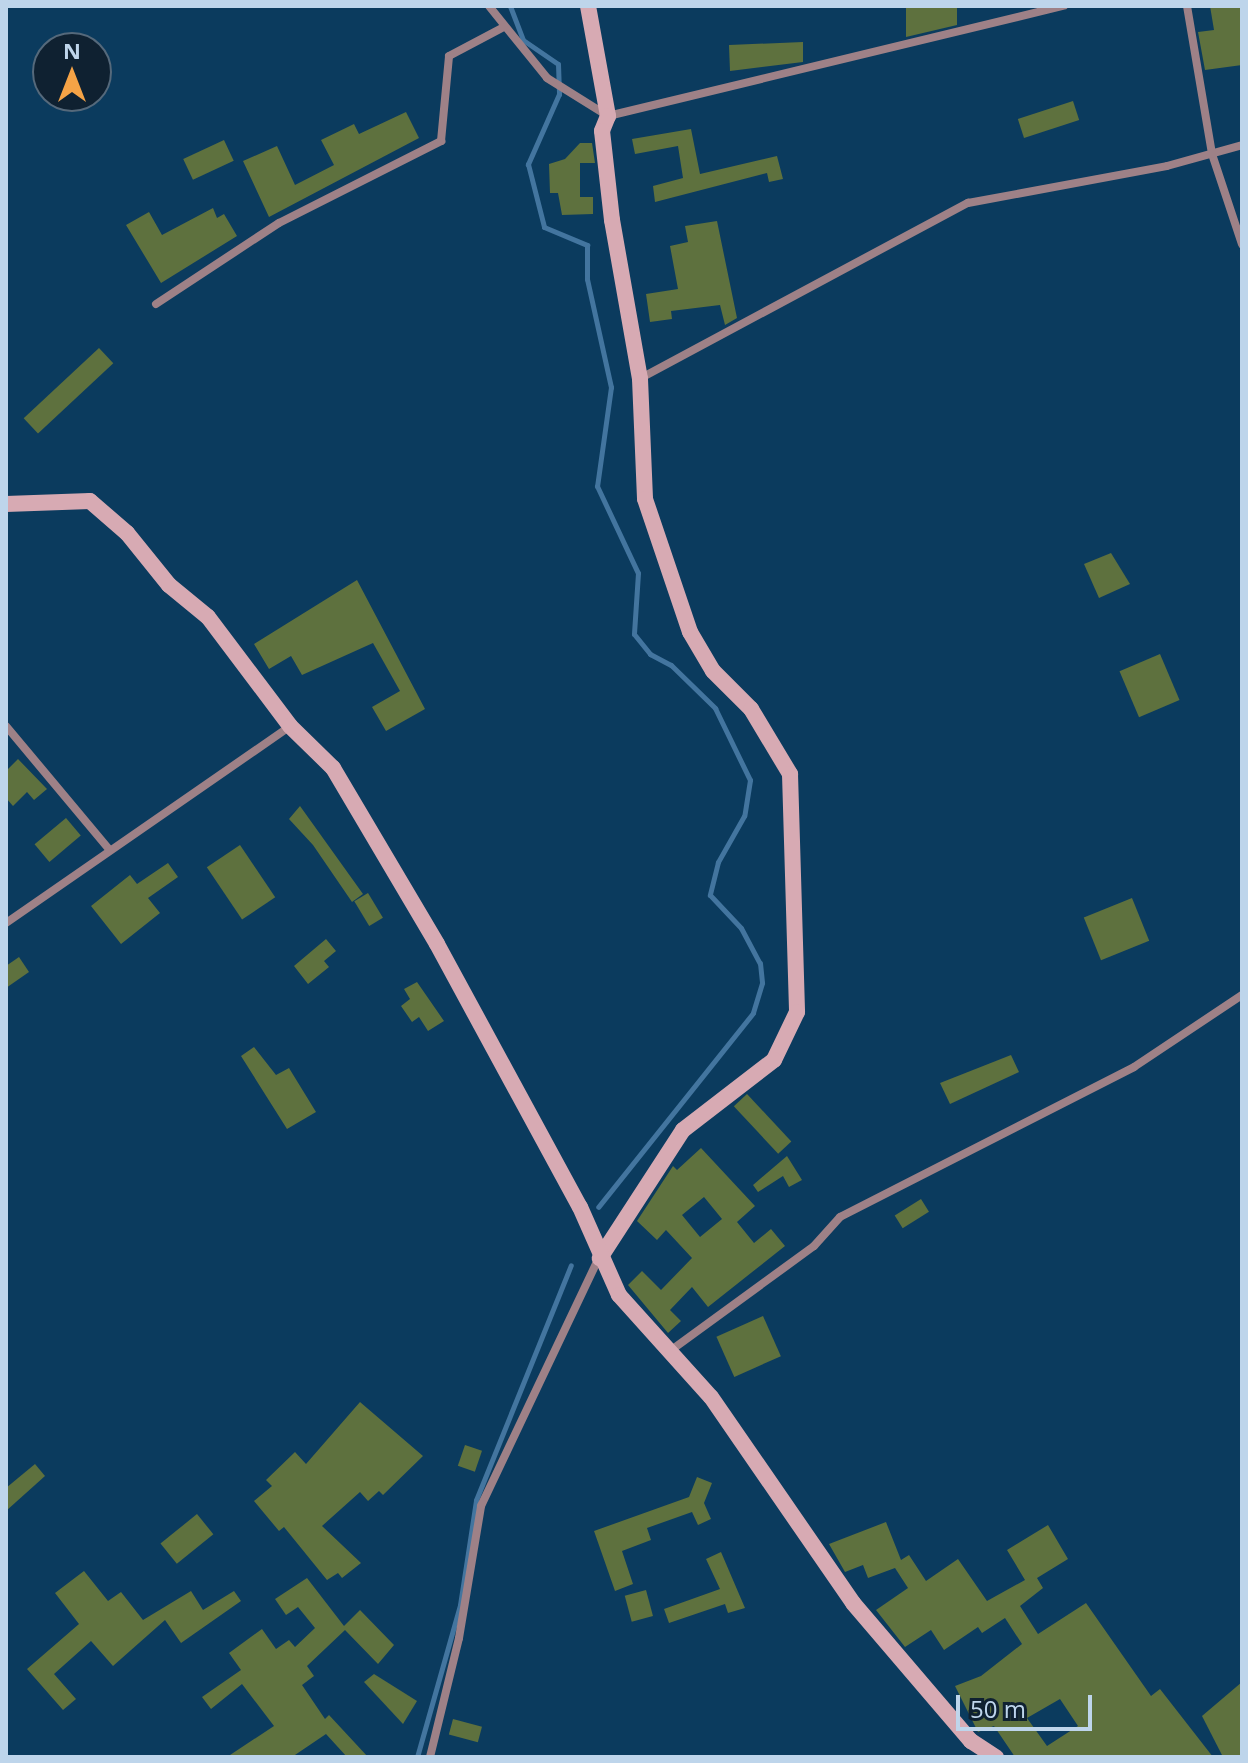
<!DOCTYPE html>
<html>
<head>
<meta charset="utf-8">
<style>
	body { margin:0 }
	#map { position:relative; width:1248px; height:1763px; overflow:hidden; background:#0b3b5e; font-family:"Open Sans",sans-serif }
	div>[style] { position:absolute }
	[style*='--x'] { left:calc(var(--x)*1px); top:calc(var(--y)*1px); width:calc(var(--w)*1px); rotate:calc(var(--a)*1deg) }
	.stream>* { height:5px; margin:-2.5px; padding:0 2.5px; transform-origin:2.5px; border-radius:2.5px; background:#43759f }
	.building>* { inset:0; background:#5e713e; transform-origin:0 0 }
	.street>* { height:8px; margin:-4px; padding:0 4px; transform-origin:4px; border-radius:4px; background:#9e8187 }
	.secondary>* { height:16px; margin:-8px; padding:0 8px; transform-origin:8px; border-radius:8px; background:#d7aab3 }
	span { translate:-50% -50%; white-space:nowrap; text-align:center; line-height:1.15; -webkit-text-stroke:6px #0f2131; paint-order:stroke }
	.frame { position:absolute; inset:0; border:8px solid #bed5eb; pointer-events:none }
	.north { position:absolute; left:32px; top:32px; width:80px; height:80px; box-sizing:border-box; background:#0f2131; border:2px solid #55697b; border-radius:50%; rotate:0deg; font-size:22px; font-weight:700; line-height:32px; text-align:center; color:#bed5eb }
	.north::after { content:''; display:block; margin:auto; width:28px; height:36px; background:#f5a346; clip-path:polygon(50% 0,100% 100%,50% 72%,0 100%) }
	.scale { position:absolute; left:956px; top:1695px; width:136px; height:36px; box-sizing:border-box; border:4px solid #bed5eb; border-top:0; padding-left:10px; font-size:24px; line-height:28px; white-space:nowrap; color:#bed5eb; -webkit-text-stroke:6px #0f2131; paint-order:stroke }
</style>
</head>
<body>
<div id="map">
	<div class="stream">
		<i style="--x:510;--y:6;--w:36;--a:69"></i>
		<i style="--x:523;--y:40;--w:42;--a:34.4"></i>
		<i style="--x:558;--y:64;--w:30;--a:88"></i>
		<i style="--x:559;--y:94;--w:77;--a:113.9"></i>
		<i style="--x:528;--y:164;--w:65;--a:75.7"></i>
		<i style="--x:544;--y:227;--w:47;--a:22.7"></i>
		<i style="--x:587;--y:245;--w:34;--a:90"></i>
		<i style="--x:587;--y:279;--w:111;--a:77.5"></i>
		<i style="--x:611;--y:387;--w:100;--a:98"></i>
		<i style="--x:597;--y:486;--w:96;--a:64.8"></i>
		<i style="--x:638;--y:573;--w:61;--a:93.8"></i>
		<i style="--x:634;--y:634;--w:26;--a:51"></i>
		<i style="--x:650;--y:654;--w:24;--a:28"></i>
		<i style="--x:671;--y:665;--w:62;--a:44.3"></i>
		<i style="--x:715;--y:708;--w:80;--a:64.1"></i>
		<i style="--x:750;--y:780;--w:36;--a:99"></i>
		<i style="--x:744;--y:816;--w:53;--a:119.5"></i>
		<i style="--x:718;--y:862;--w:34;--a:104"></i>
		<i style="--x:710;--y:895;--w:45;--a:46.8"></i>
		<i style="--x:741;--y:928;--w:40;--a:62"></i>
		<i style="--x:760;--y:963;--w:20;--a:84"></i>
		<i style="--x:762;--y:983;--w:31;--a:107"></i>
		<i style="--x:753;--y:1013;--w:248;--a:128.6"></i>
		<i style="--x:417;--y:1757;--w:158;--a:-74.2"></i>
		<i style="--x:460;--y:1605;--w:106;--a:-81.3"></i>
		<i style="--x:476;--y:1500;--w:253;--a:-68"></i>
	</div>
	<div class="building">
		<i style="clip-path:polygon(906px 6px,957px 6px,957px 25px,906px 37px)"></i>
		<i style="clip-path:polygon(1210px 6px,1240px 6px,1242px 65px,1205px 70px,1198px 32px,1214px 30px)"></i>
		<i style="clip-path:polygon(803px 42px,803px 62px,730px 71px,729px 45px)"></i>
		<i style="left:1073px;top:101px;width:20px;height:58px;rotate:72deg"></i>
		<i style="clip-path:polygon(406px 112px,419px 138px,269px 217px,243px 161px,277px 146px,295px 185px,334px 165px,321px 140px,354px 124px,359px 134px)"></i>
		<i style="clip-path:polygon(691px 129px,700px 174px,777px 156px,783px 179px,769px 182px,767px 173px,655px 202px,653px 186px,683px 178px,678px 146px,635px 154px,632px 139px)"></i>
		<i style="left:224px;top:140px;width:23px;height:45px;rotate:65deg"></i>
		<i style="clip-path:polygon(580px 143px,592px 143px,595px 163px,580px 163px,580px 197px,593px 197px,593px 214px,562px 215px,558px 193px,550px 193px,549px 164px,565px 159px)"></i>
		<i style="clip-path:polygon(213px 208px,217px 218px,224px 214px,237px 236px,161px 283px,126px 225px,149px 212px,162px 235px)"></i>
		<i style="clip-path:polygon(717px 221px,737px 318px,725px 325px,720px 305px,671px 311px,672px 319px,650px 322px,646px 294px,678px 289px,670px 246px,688px 242px,685px 226px)"></i>
		<i style="left:99px;top:348px;width:21px;height:103px;rotate:47deg"></i>
		<i style="clip-path:polygon(1111px 553px,1130px 584px,1099px 598px,1084px 564px)"></i>
		<i style="clip-path:polygon(357px 580px,425px 709px,386px 731px,372px 707px,400px 691px,373px 643px,302px 675px,291px 656px,269px 669px,254px 644px)"></i>
		<i style="left:1160px;top:654px;width:50px;height:44px;rotate:67deg"></i>
		<i style="clip-path:polygon(18px 759px,47px 789px,34px 800px,27px 792px,13px 806px,6px 798px,6px 771px)"></i>
		<i style="clip-path:polygon(300px 806px,363px 894px,352px 902px,313px 845px,289px 819px)"></i>
		<i style="left:66px;top:818px;width:23px;height:41px;rotate:50deg"></i>
		<i style="left:240px;top:845px;width:63px;height:40px;rotate:56deg"></i>
		<i style="clip-path:polygon(168px 863px,178px 877px,148px 898px,160px 913px,121px 944px,91px 906px,130px 875px,137px 884px)"></i>
		<i style="left:368px;top:893px;width:29px;height:16px;rotate:59deg"></i>
		<i style="left:1132px;top:898px;width:46px;height:52px;rotate:68deg"></i>
		<i style="clip-path:polygon(326px 939px,336px 951px,324px 961px,329px 967px,308px 984px,294px 966px)"></i>
		<i style="clip-path:polygon(19px 957px,29px 972px,6px 988px,6px 966px)"></i>
		<i style="clip-path:polygon(417px 982px,444px 1021px,428px 1031px,419px 1017px,412px 1022px,401px 1006px,410px 999px,404px 989px)"></i>
		<i style="clip-path:polygon(254px 1047px,276px 1075px,289px 1068px,316px 1112px,287px 1129px,241px 1056px)"></i>
		<i style="clip-path:polygon(1011px 1055px,1019px 1072px,950px 1104px,940px 1083px)"></i>
		<i style="left:747px;top:1094px;width:65px;height:18px;rotate:47deg"></i>
		<i style="clip-path:polygon(evenodd,701px 1148px,755px 1206px,737px 1222px,754px 1243px,771px 1229px,785px 1246px,708px 1307px,692px 1287px,670px 1310px,681px 1321px,668px 1333px,628px 1285px,642px 1271px,661px 1290px,692px 1258px,666px 1230px,657px 1240px,637px 1221px,673px 1166px,677px 1170px,701px 1148px,704px 1197px,722px 1219px,700px 1237px,682px 1215px,704px 1197px)"></i>
		<i style="clip-path:polygon(787px 1156px,802px 1180px,789px 1187px,783px 1176px,758px 1192px,753px 1185px)"></i>
		<i style="left:921px;top:1199px;width:15px;height:31px;rotate:58deg"></i>
		<i style="left:763px;top:1316px;width:44px;height:51px;rotate:66deg"></i>
		<i style="clip-path:polygon(360px 1402px,423px 1456px,383px 1495px,379px 1491px,368px 1501px,360px 1492px,322px 1526px,361px 1563px,342px 1578px,338px 1573px,327px 1580px,284px 1527px,279px 1531px,254px 1501px,272px 1486px,266px 1480px,295px 1452px,306px 1464px)"></i>
		<i style="left:465px;top:1445px;width:18px;height:22px;rotate:19deg"></i>
		<i style="clip-path:polygon(35px 1464px,45px 1476px,6px 1511px,6px 1488px)"></i>
		<i style="clip-path:polygon(697px 1477px,712px 1483px,704px 1503px,711px 1519px,698px 1525px,692px 1512px,647px 1528px,651px 1540px,622px 1551px,633px 1584px,615px 1591px,594px 1531px,689px 1497px)"></i>
		<i style="left:197px;top:1514px;width:26px;height:47px;rotate:51deg"></i>
		<i style="clip-path:polygon(evenodd,886px 1522px,901px 1560px,909px 1555px,926px 1581px,958px 1559px,987px 1601px,1025px 1580px,1007px 1550px,1048px 1525px,1068px 1559px,1037px 1578px,1043px 1588px,1020px 1606px,1038px 1634px,1086px 1603px,1151px 1696px,1160px 1689px,1213px 1757px,1015px 1757px,994px 1726px,978px 1732px,955px 1686px,981px 1676px,1022px 1644px,1005px 1618px,982px 1633px,978px 1627px,944px 1650px,931px 1630px,905px 1647px,876px 1610px,908px 1588px,895px 1568px,868px 1578px,863px 1565px,845px 1572px,829px 1544px,886px 1522px,1060px 1699px,1078px 1726px,1047px 1746px,1027px 1718px,1060px 1699px)"></i>
		<i style="clip-path:polygon(721px 1552px,745px 1608px,728px 1613px,725px 1604px,669px 1623px,664px 1609px,720px 1589px,706px 1559px)"></i>
		<i style="clip-path:polygon(84px 1571px,108px 1601px,121px 1592px,143px 1620px,191px 1591px,203px 1610px,234px 1591px,241px 1601px,181px 1643px,165px 1620px,113px 1666px,91px 1641px,54px 1674px,76px 1699px,63px 1710px,27px 1669px,79px 1624px,55px 1593px)"></i>
		<i style="clip-path:polygon(307px 1578px,344px 1626px,360px 1610px,394px 1645px,378px 1664px,345px 1630px,307px 1666px,314px 1676px,302px 1685px,325px 1719px,329px 1715px,368px 1757px,347px 1757px,326px 1734px,292px 1757px,227px 1757px,274px 1726px,242px 1684px,211px 1709px,202px 1697px,241px 1670px,229px 1653px,262px 1629px,276px 1649px,289px 1640px,295px 1647px,315px 1628px,298px 1607px,286px 1615px,275px 1599px)"></i>
		<i style="left:646px;top:1590px;width:27px;height:22px;rotate:75deg"></i>
		<i style="clip-path:polygon(374px 1674px,417px 1701px,403px 1724px,364px 1682px)"></i>
		<i style="clip-path:polygon(1242px 1682px,1242px 1757px,1223px 1757px,1202px 1716px)"></i>
		<i style="left:453px;top:1719px;width:30px;height:16px;rotate:15deg"></i>
	</div>
	<div class="street">
		<i style="--x:489;--y:6;--w:92;--a:51.1"></i>
		<i style="--x:547;--y:78;--w:72;--a:31.9"></i>
		<i style="--x:608;--y:116;--w:469;--a:-13.6"></i>
		<i style="--x:1187;--y:6;--w:150;--a:80.4"></i>
		<i style="--x:1212;--y:154;--w:95;--a:71.6"></i>
		<i style="--x:156;--y:304;--w:147;--a:-33.4"></i>
		<i style="--x:279;--y:223;--w:182;--a:-26.8"></i>
		<i style="--x:441;--y:141;--w:85;--a:-84.6"></i>
		<i style="--x:449;--y:56;--w:62;--a:-27.8"></i>
		<i style="--x:641;--y:378;--w:371;--a:-28.2"></i>
		<i style="--x:968;--y:203;--w:202;--a:-10.5"></i>
		<i style="--x:1167;--y:166;--w:78;--a:-15.6"></i>
		<i style="--x:6;--y:726;--w:159;--a:50.1"></i>
		<i style="--x:6;--y:923;--w:346;--a:-34.7"></i>
		<i style="--x:670;--y:1351;--w:178;--a:-36.1"></i>
		<i style="--x:814;--y:1246;--w:39;--a:-48"></i>
		<i style="--x:840;--y:1217;--w:330;--a:-27"></i>
		<i style="--x:1134;--y:1067;--w:130;--a:-33.7"></i>
		<i style="--x:430;--y:1757;--w:122;--a:-76.3"></i>
		<i style="--x:459;--y:1638;--w:134;--a:-80.5"></i>
		<i style="--x:481;--y:1506;--w:275;--a:-64.6"></i>
	</div>
	<div class="secondary">
		<i style="--x:588;--y:6;--w:112;--a:79.7"></i>
		<i style="--x:608;--y:116;--w:16;--a:112"></i>
		<i style="--x:602;--y:131;--w:90;--a:83.6"></i>
		<i style="--x:612;--y:220;--w:161;--a:80"></i>
		<i style="--x:640;--y:379;--w:120;--a:87.6"></i>
		<i style="--x:645;--y:499;--w:140;--a:71.3"></i>
		<i style="--x:690;--y:632;--w:45;--a:59.5"></i>
		<i style="--x:713;--y:671;--w:54;--a:45"></i>
		<i style="--x:751;--y:709;--w:76;--a:59"></i>
		<i style="--x:790;--y:774;--w:238;--a:88.3"></i>
		<i style="--x:797;--y:1012;--w:53;--a:115.6"></i>
		<i style="--x:774;--y:1060;--w:115;--a:142.4"></i>
		<i style="--x:683;--y:1130;--w:153;--a:123"></i>
		<i style="--x:6;--y:504;--w:84;--a:-2"></i>
		<i style="--x:90;--y:501;--w:49;--a:40.9"></i>
		<i style="--x:127;--y:533;--w:67;--a:51.1"></i>
		<i style="--x:169;--y:585;--w:50;--a:39.4"></i>
		<i style="--x:208;--y:617;--w:136;--a:53"></i>
		<i style="--x:290;--y:726;--w:60;--a:44.3"></i>
		<i style="--x:333;--y:768;--w:204;--a:59.4"></i>
		<i style="--x:437;--y:944;--w:299;--a:61.5"></i>
		<i style="--x:580;--y:1207;--w:96;--a:66.1"></i>
		<i style="--x:619;--y:1295;--w:137;--a:48"></i>
		<i style="--x:711;--y:1397;--w:250;--a:55.4"></i>
		<i style="--x:853;--y:1603;--w:182;--a:49.5"></i>
		<i style="--x:971;--y:1741;--w:30;--a:33"></i>
	</div>
	<div class="frame"></div>
	<div class="north">N</div>
	<div class="scale">50 m</div>
</div>
</body>
</html>
